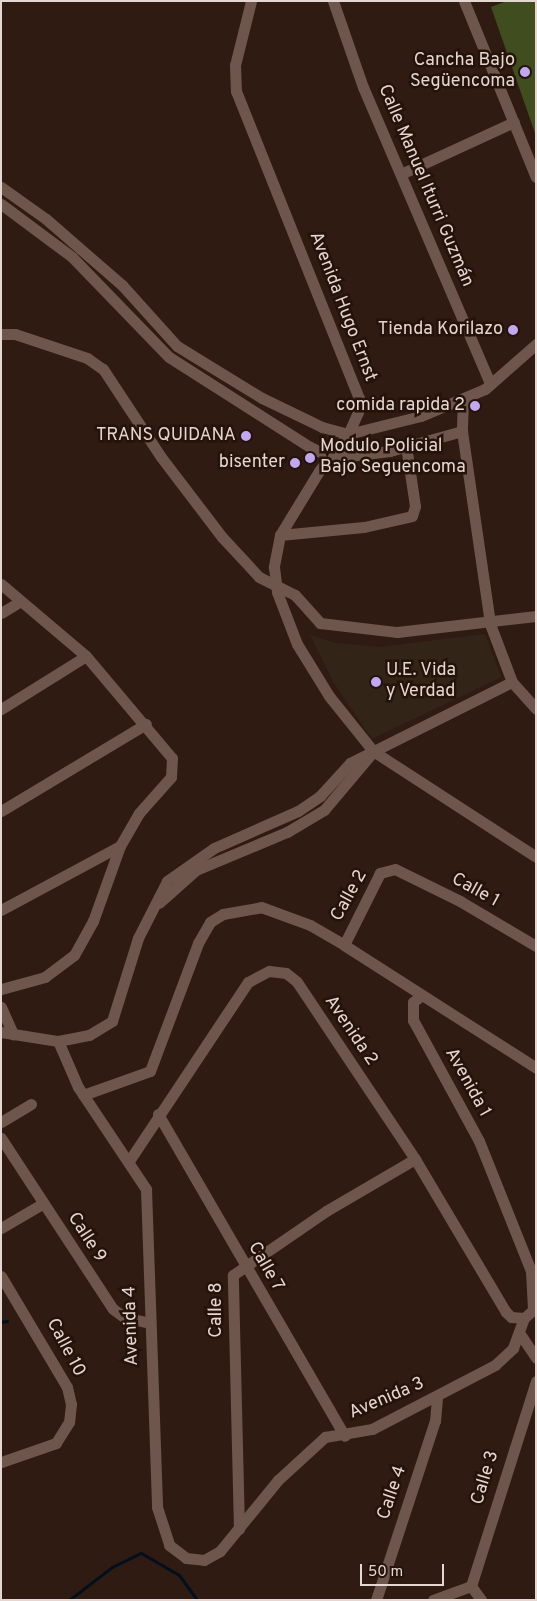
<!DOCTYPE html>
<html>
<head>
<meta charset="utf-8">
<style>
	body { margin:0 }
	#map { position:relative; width:537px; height:1601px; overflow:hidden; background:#2f1b12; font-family:Overpass,sans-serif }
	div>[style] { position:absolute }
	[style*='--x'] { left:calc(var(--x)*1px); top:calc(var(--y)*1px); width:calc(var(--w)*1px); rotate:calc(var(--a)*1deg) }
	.education>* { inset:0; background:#322518 }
	.green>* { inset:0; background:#404d1e }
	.stream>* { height:3px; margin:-1.5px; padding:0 1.5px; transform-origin:1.5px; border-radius:1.5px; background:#00101e }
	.street>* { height:11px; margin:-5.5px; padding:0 5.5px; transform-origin:5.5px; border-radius:5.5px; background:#6e564c }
	.dots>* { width:14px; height:14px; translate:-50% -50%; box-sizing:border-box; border:2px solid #251209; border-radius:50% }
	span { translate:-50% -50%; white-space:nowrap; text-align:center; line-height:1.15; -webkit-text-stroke:5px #251209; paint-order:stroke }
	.poi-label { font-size:18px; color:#e4d6d0 }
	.right { translate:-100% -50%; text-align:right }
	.left { translate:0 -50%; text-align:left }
	.street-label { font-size:18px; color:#e4d6d0 }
	.frame { position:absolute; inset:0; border:2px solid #e4d6d0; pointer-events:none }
	.scale { position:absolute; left:360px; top:1564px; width:84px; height:22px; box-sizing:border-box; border:2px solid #e4d6d0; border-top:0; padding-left:6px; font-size:15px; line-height:18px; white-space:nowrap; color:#e4d6d0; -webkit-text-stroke:4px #251209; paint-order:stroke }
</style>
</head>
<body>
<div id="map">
	<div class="education">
		<i style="clip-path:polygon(485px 634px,501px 677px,372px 739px,334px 683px,310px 635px,336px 643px,380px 647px)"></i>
	</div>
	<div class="green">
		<i style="clip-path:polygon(507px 1px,536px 1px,536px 136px,491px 7px)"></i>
	</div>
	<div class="stream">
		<i style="--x:1;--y:1322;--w:6;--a:-9"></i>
		<i style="--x:69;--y:1600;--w:54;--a:-37.5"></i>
		<i style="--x:112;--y:1567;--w:32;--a:-26"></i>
		<i style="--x:141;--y:1553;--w:44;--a:30.1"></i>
		<i style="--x:179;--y:1575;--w:31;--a:54"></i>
	</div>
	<div class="street">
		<i style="--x:251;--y:1;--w:66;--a:104"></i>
		<i style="--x:235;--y:65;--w:26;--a:88"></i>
		<i style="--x:236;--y:91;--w:331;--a:68.2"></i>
		<i style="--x:359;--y:398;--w:14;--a:94"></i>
		<i style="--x:358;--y:412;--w:24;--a:114"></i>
		<i style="--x:348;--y:434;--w:47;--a:128.1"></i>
		<i style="--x:319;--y:471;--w:75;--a:121.4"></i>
		<i style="--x:280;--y:535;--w:33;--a:101"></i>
		<i style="--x:274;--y:567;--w:25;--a:83"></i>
		<i style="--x:277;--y:592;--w:56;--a:69"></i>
		<i style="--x:297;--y:644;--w:61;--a:58.4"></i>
		<i style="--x:329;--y:696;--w:70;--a:51.3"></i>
		<i style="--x:373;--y:751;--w:194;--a:33"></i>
		<i style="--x:333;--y:1;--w:91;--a:70.8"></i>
		<i style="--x:363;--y:87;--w:323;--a:66.8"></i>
		<i style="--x:464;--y:1;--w:190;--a:67.8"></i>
		<i style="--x:403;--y:173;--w:122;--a:-24.7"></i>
		<i style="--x:1;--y:187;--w:55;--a:35.4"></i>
		<i style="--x:46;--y:219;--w:101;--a:41"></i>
		<i style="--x:122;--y:285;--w:82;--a:48"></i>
		<i style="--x:177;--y:346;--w:100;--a:31.5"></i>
		<i style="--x:262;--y:398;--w:67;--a:25.8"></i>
		<i style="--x:322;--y:427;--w:27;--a:15"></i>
		<i style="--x:348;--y:434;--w:75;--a:-13.9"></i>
		<i style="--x:421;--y:416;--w:69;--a:-22.9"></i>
		<i style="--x:485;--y:389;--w:68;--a:-41.4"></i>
		<i style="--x:1;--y:204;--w:89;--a:36.7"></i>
		<i style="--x:72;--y:257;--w:139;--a:45.9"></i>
		<i style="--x:169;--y:357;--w:167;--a:32.6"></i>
		<i style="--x:310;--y:447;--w:25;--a:26"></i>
		<i style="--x:333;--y:458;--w:57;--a:-7"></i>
		<i style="--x:390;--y:451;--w:75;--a:-15.5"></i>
		<i style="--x:1;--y:334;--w:14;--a:0"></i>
		<i style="--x:15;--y:334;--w:76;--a:18.4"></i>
		<i style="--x:87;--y:358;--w:19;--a:35"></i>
		<i style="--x:103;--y:369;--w:105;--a:56.6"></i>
		<i style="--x:161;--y:457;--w:101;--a:52.7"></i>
		<i style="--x:222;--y:537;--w:54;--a:47.2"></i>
		<i style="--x:259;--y:577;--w:40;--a:26.6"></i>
		<i style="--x:295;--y:595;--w:38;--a:48"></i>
		<i style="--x:320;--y:623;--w:78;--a:6.7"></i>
		<i style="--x:397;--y:632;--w:140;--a:-6.6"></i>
		<i style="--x:463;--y:399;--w:32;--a:92"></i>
		<i style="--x:462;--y:431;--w:195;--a:81.7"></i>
		<i style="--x:490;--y:624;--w:62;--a:69.2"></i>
		<i style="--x:512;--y:682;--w:36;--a:48"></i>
		<i style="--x:280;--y:535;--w:84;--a:-5.4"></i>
		<i style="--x:364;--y:527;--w:49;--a:-12.9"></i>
		<i style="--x:412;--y:516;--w:10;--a:-73"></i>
		<i style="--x:415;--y:506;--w:61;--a:-98.5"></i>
		<i style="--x:1;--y:584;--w:111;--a:40.3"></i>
		<i style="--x:86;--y:656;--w:133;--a:49.9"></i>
		<i style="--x:172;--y:758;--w:19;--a:93"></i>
		<i style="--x:171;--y:777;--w:48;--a:131.6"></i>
		<i style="--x:139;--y:813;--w:38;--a:120"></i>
		<i style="--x:120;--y:846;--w:80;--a:109.8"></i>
		<i style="--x:93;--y:921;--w:39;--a:119"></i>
		<i style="--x:74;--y:955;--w:36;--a:143"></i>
		<i style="--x:45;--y:977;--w:46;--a:164.7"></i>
		<i style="--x:1;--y:613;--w:23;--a:-31"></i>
		<i style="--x:1;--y:709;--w:100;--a:-31.9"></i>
		<i style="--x:1;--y:811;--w:169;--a:-31"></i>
		<i style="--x:159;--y:903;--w:50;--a:-41.7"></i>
		<i style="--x:196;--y:870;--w:99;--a:-22.7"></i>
		<i style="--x:287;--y:832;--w:43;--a:-30.7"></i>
		<i style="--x:324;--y:810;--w:75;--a:-49.9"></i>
		<i style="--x:1;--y:910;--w:135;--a:-28.3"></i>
		<i style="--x:536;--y:946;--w:88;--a:-149.4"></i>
		<i style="--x:460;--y:901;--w:72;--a:-153.8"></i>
		<i style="--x:395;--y:869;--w:16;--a:165"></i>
		<i style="--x:380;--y:873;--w:80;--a:116.6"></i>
		<i style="--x:344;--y:945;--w:228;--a:32.6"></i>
		<i style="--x:422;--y:995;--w:11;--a:142"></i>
		<i style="--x:413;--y:1002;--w:18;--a:90"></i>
		<i style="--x:413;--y:1020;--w:138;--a:61.4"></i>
		<i style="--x:479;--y:1141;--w:140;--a:68.2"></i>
		<i style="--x:531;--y:1271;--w:39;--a:87"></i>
		<i style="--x:533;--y:1310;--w:12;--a:138"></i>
		<i style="--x:1;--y:1007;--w:30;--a:66"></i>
		<i style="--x:1;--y:1032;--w:58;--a:9"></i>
		<i style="--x:58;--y:1041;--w:32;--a:-11"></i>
		<i style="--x:89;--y:1035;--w:27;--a:-31"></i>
		<i style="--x:112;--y:1021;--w:87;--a:-72.6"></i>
		<i style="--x:138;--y:938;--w:64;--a:-63"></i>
		<i style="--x:167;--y:881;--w:57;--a:-35.1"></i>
		<i style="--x:214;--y:848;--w:92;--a:-23.8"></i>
		<i style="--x:298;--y:811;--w:27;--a:-34"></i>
		<i style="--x:320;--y:796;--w:45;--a:-47.7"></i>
		<i style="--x:350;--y:763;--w:181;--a:-26.6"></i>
		<i style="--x:58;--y:1041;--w:50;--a:66.5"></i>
		<i style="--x:78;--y:1087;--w:123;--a:56.3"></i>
		<i style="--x:146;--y:1189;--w:318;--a:88"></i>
		<i style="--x:157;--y:1507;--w:40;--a:72"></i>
		<i style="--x:169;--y:1545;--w:21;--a:37"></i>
		<i style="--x:186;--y:1558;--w:18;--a:6"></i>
		<i style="--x:204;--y:1560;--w:18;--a:-29"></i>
		<i style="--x:220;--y:1551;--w:92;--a:-50.8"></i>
		<i style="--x:278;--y:1480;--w:64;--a:-42.5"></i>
		<i style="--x:325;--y:1437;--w:48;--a:-9.7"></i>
		<i style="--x:372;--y:1429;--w:139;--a:-27.5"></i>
		<i style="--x:495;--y:1365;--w:25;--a:-43"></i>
		<i style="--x:513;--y:1348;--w:32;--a:-70"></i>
		<i style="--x:83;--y:1095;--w:71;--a:-19.7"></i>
		<i style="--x:150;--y:1071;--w:137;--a:-69.4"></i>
		<i style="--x:198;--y:943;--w:24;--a:-60"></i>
		<i style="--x:210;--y:922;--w:15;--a:-32"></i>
		<i style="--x:223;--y:914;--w:39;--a:-10"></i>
		<i style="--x:261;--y:907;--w:52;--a:20.2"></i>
		<i style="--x:310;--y:925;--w:39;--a:30"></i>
		<i style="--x:158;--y:1114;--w:372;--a:59.9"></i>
		<i style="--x:1;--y:1122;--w:35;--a:-31"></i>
		<i style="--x:1;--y:1138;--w:204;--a:56.8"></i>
		<i style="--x:113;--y:1309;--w:14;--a:36"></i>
		<i style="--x:124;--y:1317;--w:26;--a:13"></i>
		<i style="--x:129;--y:1161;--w:215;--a:-56.4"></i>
		<i style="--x:248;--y:982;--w:24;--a:-28"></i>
		<i style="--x:269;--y:971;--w:17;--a:7"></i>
		<i style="--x:286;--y:973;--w:14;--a:39"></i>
		<i style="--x:297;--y:982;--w:213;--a:56.3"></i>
		<i style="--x:415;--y:1159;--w:178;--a:59.3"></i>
		<i style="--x:506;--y:1312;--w:7;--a:45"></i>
		<i style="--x:511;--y:1317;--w:13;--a:4"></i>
		<i style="--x:1;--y:1228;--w:48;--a:-30.3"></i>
		<i style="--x:1;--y:1276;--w:129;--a:59.3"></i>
		<i style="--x:67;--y:1387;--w:17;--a:77"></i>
		<i style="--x:71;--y:1404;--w:18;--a:96"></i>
		<i style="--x:69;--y:1422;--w:25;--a:122"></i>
		<i style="--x:56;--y:1443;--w:58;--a:160.9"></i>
		<i style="--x:520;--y:1334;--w:29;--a:56"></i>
		<i style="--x:239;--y:1529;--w:254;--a:-91.4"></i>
		<i style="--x:233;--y:1275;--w:113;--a:-34.5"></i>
		<i style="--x:326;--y:1211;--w:103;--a:-30.3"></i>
		<i style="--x:471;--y:1586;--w:215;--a:-72.4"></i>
		<i style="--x:471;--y:1586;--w:17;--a:54"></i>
		<i style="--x:376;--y:1600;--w:188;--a:-71.8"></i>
		<i style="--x:435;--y:1421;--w:24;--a:-85"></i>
		<i style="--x:433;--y:1600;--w:40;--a:-20.2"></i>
	</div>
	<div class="dots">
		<i style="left:525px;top:72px;background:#c1a8f3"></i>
		<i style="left:513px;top:330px;background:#c1a8f3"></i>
		<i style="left:475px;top:406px;background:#c1a8f3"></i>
		<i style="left:246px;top:436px;background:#c1a8f3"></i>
		<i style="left:310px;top:458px;background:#c1a8f3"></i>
		<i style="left:295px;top:463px;background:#c1a8f3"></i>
		<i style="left:376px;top:682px;background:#c1a8f3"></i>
	</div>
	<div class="poi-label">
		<span class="right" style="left:515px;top:72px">Cancha Bajo<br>Següencoma</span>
		<span class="right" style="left:503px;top:330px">Tienda Korilazo</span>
		<span class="right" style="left:465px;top:406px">comida rapida 2</span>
		<span class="right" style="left:236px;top:436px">TRANS QUIDANA</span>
		<span class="left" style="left:320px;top:458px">Modulo Policial<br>Bajo Seguencoma</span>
		<span class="right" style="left:285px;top:463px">bisenter</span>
		<span class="left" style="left:386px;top:682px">U.E. Vida<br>y Verdad</span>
	</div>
	<div class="street-label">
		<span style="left:425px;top:186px;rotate:67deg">Calle Manuel Iturri Guzmán</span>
		<span style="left:342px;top:307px;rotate:69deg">Avenida Hugo Ernst</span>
		<span style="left:475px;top:891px;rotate:29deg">Calle 1</span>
		<span style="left:350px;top:896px;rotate:-61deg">Calle 2</span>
		<span style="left:350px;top:1031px;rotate:56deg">Avenida 2</span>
		<span style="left:467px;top:1083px;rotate:61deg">Avenida 1</span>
		<span style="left:86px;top:1238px;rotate:57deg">Calle 9</span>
		<span style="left:265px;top:1267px;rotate:60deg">Calle 7</span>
		<span style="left:217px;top:1310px;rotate:-90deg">Calle 8</span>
		<span style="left:132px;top:1326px;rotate:-92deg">Avenida 4</span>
		<span style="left:65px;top:1348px;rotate:62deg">Calle 10</span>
		<span style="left:387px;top:1399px;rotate:-23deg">Avenida 3</span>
		<span style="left:486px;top:1478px;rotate:-73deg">Calle 3</span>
		<span style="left:393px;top:1493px;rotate:-71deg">Calle 4</span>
	</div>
	<div class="frame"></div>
	<div class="scale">50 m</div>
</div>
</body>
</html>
